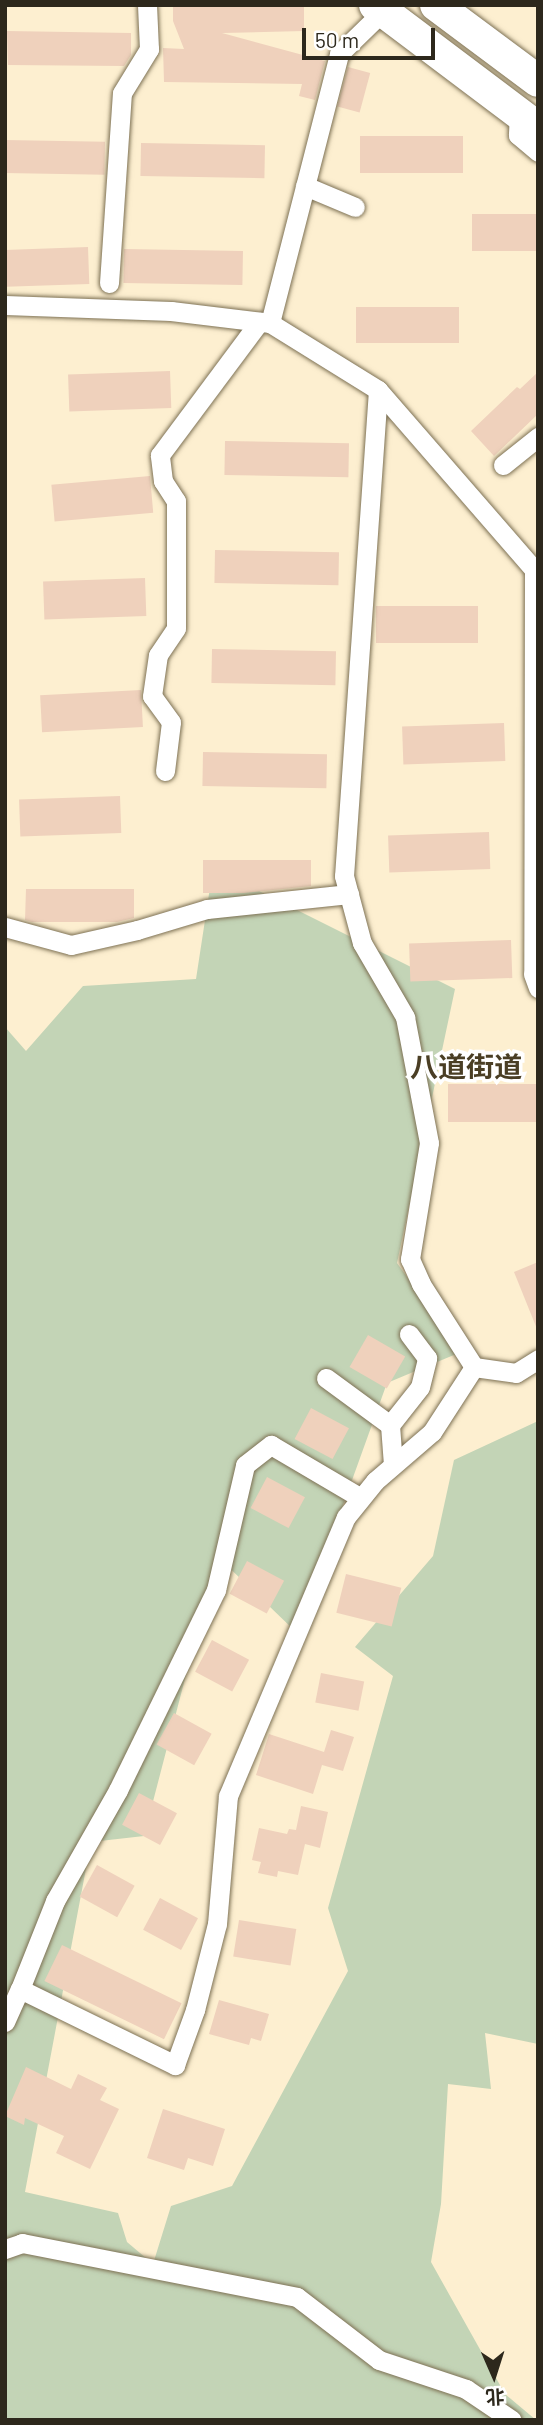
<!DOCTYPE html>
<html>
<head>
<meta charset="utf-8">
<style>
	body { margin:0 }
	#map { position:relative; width:543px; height:2425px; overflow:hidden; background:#fdefd0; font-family:Barlow,"Noto Sans SC",sans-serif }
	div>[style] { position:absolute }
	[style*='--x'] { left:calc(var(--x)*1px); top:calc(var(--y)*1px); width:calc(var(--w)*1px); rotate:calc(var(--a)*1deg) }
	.green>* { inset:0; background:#c3d4b6 }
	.building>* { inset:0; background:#efd1bc; transform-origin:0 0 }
	.roads { filter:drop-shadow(0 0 2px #7d7154) drop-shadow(0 0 2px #7d7154) }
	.minor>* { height:19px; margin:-9.5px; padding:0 9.5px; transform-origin:9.5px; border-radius:9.5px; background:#fff }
	.primary>* { height:32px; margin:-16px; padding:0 16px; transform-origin:16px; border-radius:16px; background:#fff }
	span { translate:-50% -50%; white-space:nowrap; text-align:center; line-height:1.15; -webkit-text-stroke:7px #fff; paint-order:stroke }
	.district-label { font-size:28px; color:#4a3e24; font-weight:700 }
	.frame { position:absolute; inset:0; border:7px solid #2d281c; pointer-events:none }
	.north { position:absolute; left:459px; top:2341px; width:70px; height:70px; -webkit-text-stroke:5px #fff; paint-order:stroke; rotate:177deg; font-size:19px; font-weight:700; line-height:28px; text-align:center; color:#2d281c }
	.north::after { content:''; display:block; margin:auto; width:24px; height:32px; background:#2d281c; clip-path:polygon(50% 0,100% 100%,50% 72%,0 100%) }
	.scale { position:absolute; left:302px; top:28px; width:133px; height:32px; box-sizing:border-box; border:4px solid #2d281c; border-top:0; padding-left:9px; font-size:21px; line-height:24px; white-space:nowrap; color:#2d281c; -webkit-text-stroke:5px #fff; paint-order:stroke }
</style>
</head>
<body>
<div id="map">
	<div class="green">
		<i style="clip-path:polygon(213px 868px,455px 989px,397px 1263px,461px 1352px,387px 1383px,297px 1633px,217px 1556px,144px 1836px,91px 1842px,25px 2192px,118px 2213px,127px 2242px,153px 2264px,171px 2206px,232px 2186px,348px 1971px,328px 1908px,393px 1676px,355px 1647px,433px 1556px,454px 1460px,538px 1421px,538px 2044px,485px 2033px,491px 2089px,448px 2084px,441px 2204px,431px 2262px,505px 2394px,536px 2420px,5px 2420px,5px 1027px,26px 1051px,83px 986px,196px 979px)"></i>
	</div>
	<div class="building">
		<i style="clip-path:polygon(173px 5px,304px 5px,304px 31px,222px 33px,325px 61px,315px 100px,299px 96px,302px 84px,164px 82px,163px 48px,184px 49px,173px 21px)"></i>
		<i style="clip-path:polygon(7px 31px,131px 33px,131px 55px,124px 66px,8px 65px)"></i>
		<i style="left:348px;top:67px;width:23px;height:41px;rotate:15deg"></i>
		<i style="left:360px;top:136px;width:103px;height:37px"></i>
		<i style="left:5px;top:140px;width:100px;height:33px;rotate:1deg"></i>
		<i style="left:141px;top:143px;width:124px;height:33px;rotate:1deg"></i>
		<i style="left:472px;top:214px;width:66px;height:37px"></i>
		<i style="left:88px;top:247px;width:37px;height:83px;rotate:88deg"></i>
		<i style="left:124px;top:249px;width:119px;height:34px;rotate:1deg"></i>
		<i style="left:356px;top:307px;width:103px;height:36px"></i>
		<i style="left:170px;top:371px;width:37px;height:102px;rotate:88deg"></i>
		<i style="clip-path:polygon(538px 372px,538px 414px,494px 456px,471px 431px,517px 387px,520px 389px)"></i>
		<i style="left:225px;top:441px;width:124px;height:34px;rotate:1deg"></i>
		<i style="left:150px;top:476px;width:37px;height:99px;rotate:85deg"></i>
		<i style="left:215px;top:550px;width:124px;height:33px;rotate:1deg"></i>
		<i style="left:145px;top:578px;width:38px;height:102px;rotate:88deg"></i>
		<i style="left:478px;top:606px;width:37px;height:102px;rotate:90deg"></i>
		<i style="left:212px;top:649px;width:124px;height:34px;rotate:1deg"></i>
		<i style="left:141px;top:690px;width:37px;height:101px;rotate:87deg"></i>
		<i style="left:504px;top:723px;width:38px;height:102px;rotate:88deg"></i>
		<i style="left:203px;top:752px;width:124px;height:34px;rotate:1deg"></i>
		<i style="left:120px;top:796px;width:37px;height:101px;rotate:88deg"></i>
		<i style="left:489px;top:832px;width:37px;height:101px;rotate:88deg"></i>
		<i style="clip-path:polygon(203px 860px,311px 860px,311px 886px,244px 893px,203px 893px)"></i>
		<i style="clip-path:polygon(26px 889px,134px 889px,134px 918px,117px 922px,32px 922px,25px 920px)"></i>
		<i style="left:511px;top:940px;width:38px;height:102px;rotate:88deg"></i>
		<i style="left:538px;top:1084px;width:38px;height:90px;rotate:90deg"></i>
		<i style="clip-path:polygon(538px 1262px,538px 1329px,537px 1329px,514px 1272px)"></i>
		<i style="left:368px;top:1335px;width:43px;height:37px;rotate:30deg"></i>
		<i style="left:311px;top:1408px;width:43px;height:35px;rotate:28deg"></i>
		<i style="left:267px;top:1477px;width:43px;height:35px;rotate:28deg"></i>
		<i style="left:247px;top:1561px;width:42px;height:37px;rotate:28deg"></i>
		<i style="left:346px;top:1574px;width:57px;height:40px;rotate:14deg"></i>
		<i style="left:212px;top:1640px;width:42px;height:36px;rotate:28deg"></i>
		<i style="left:321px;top:1673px;width:44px;height:30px;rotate:11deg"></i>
		<i style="left:174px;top:1713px;width:43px;height:36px;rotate:29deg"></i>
		<i style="clip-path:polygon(331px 1730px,354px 1737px,343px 1771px,322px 1765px,313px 1794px,256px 1775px,269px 1734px,324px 1752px)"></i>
		<i style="left:139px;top:1793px;width:43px;height:36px;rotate:28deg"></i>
		<i style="clip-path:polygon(301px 1806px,328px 1812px,320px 1848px,305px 1844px,298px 1875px,278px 1871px,277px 1877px,258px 1873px,261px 1862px,252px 1860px,259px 1828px,287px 1834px,289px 1829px,296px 1830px)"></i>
		<i style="left:97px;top:1865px;width:43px;height:36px;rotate:29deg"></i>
		<i style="left:160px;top:1898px;width:43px;height:36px;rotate:28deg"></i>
		<i style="left:239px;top:1920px;width:58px;height:37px;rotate:9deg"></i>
		<i style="left:62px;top:1945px;width:133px;height:40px;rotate:26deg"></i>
		<i style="clip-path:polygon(219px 2000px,269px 2014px,261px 2041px,251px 2038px,249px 2045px,209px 2034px)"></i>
		<i style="clip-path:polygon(26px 2067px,71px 2089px,78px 2074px,107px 2088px,100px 2100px,119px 2109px,90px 2169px,56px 2153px,64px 2136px,25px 2118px,24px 2125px,5px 2116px)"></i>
		<i style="clip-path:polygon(163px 2109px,225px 2129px,213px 2166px,188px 2158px,184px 2170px,147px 2158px)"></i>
	</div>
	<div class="roads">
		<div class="minor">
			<i style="--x:519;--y:114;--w:21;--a:93"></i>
			<i style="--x:518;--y:135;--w:26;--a:40"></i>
			<i style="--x:305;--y:186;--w:54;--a:22.8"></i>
			<i style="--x:109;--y:283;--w:190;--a:-86.1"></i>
			<i style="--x:122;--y:93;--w:52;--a:-58.5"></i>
			<i style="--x:149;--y:49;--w:44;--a:-92.6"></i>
			<i style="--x:5;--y:305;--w:166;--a:2.1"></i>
			<i style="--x:171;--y:311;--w:100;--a:6.9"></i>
			<i style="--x:270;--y:323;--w:127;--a:31.8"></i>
			<i style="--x:378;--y:390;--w:244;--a:49"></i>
			<i style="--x:270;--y:323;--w:278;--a:-75.6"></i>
			<i style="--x:339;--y:54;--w:62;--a:-44.3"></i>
			<i style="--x:378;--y:390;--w:487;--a:94"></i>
			<i style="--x:344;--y:876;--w:69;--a:75"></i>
			<i style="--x:362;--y:943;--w:86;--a:59.8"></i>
			<i style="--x:405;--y:1017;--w:128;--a:79.2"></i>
			<i style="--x:429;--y:1143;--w:118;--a:99.3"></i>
			<i style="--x:410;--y:1259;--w:27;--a:66"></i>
			<i style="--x:421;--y:1284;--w:98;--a:57.4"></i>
			<i style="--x:474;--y:1367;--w:42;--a:8.1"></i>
			<i style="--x:516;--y:1373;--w:26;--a:-32"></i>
			<i style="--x:503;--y:465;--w:45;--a:-38.7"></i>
			<i style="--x:534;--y:570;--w:404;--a:90.1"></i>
			<i style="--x:533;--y:974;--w:15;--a:70"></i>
			<i style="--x:165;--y:771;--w:49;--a:-83"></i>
			<i style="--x:171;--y:722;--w:32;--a:-126"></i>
			<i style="--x:152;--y:696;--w:41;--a:-81.7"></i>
			<i style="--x:158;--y:655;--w:32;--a:-56"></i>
			<i style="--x:176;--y:628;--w:127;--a:-90"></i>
			<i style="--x:176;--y:501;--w:24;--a:-123"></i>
			<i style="--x:163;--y:481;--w:26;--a:-97"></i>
			<i style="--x:160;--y:455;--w:166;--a:-53.3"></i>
			<i style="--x:5;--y:927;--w:68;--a:15.3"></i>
			<i style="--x:71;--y:945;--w:68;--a:-12.8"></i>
			<i style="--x:137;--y:930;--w:73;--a:-16.7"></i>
			<i style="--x:207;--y:909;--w:143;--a:-6"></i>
			<i style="--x:326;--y:1378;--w:79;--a:36.3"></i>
			<i style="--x:390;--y:1425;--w:40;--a:85.7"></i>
			<i style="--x:390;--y:1425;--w:48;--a:-51.7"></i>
			<i style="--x:420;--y:1387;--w:30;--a:-76"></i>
			<i style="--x:427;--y:1358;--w:30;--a:-127"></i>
			<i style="--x:20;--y:1989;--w:95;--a:-68.3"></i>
			<i style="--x:55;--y:1901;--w:128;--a:-60.4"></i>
			<i style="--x:118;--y:1790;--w:223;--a:-63.9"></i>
			<i style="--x:216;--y:1590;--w:128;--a:-76.9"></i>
			<i style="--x:245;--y:1465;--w:33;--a:-38"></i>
			<i style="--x:271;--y:1445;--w:104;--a:30.5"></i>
			<i style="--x:5;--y:2022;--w:36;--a:-66"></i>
			<i style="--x:20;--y:1989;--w:173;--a:26.1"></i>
			<i style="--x:175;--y:2065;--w:59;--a:-70"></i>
			<i style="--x:195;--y:2010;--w:89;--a:-75.7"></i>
			<i style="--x:217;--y:1924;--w:128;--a:-85.1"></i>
			<i style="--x:228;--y:1796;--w:303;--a:-67.1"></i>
			<i style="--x:346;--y:1517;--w:46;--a:-51.1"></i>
			<i style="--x:375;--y:1481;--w:75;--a:-40.7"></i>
			<i style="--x:432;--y:1432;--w:77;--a:-57.1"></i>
			<i style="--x:5;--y:2249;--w:18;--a:-19"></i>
			<i style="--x:22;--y:2243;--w:280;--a:11.1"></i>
			<i style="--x:297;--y:2297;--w:103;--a:37.5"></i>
			<i style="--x:379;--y:2360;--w:92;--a:18.4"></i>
			<i style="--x:466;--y:2389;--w:55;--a:34"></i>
		</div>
		<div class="primary">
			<i style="--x:375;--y:5;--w:204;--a:37"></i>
			<i style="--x:436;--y:5;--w:127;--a:36.7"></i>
		</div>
	</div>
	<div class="district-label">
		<span style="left:466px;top:1066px">八道街道</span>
	</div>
	<div class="frame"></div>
	<div class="north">北</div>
	<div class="scale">50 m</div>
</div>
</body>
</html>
